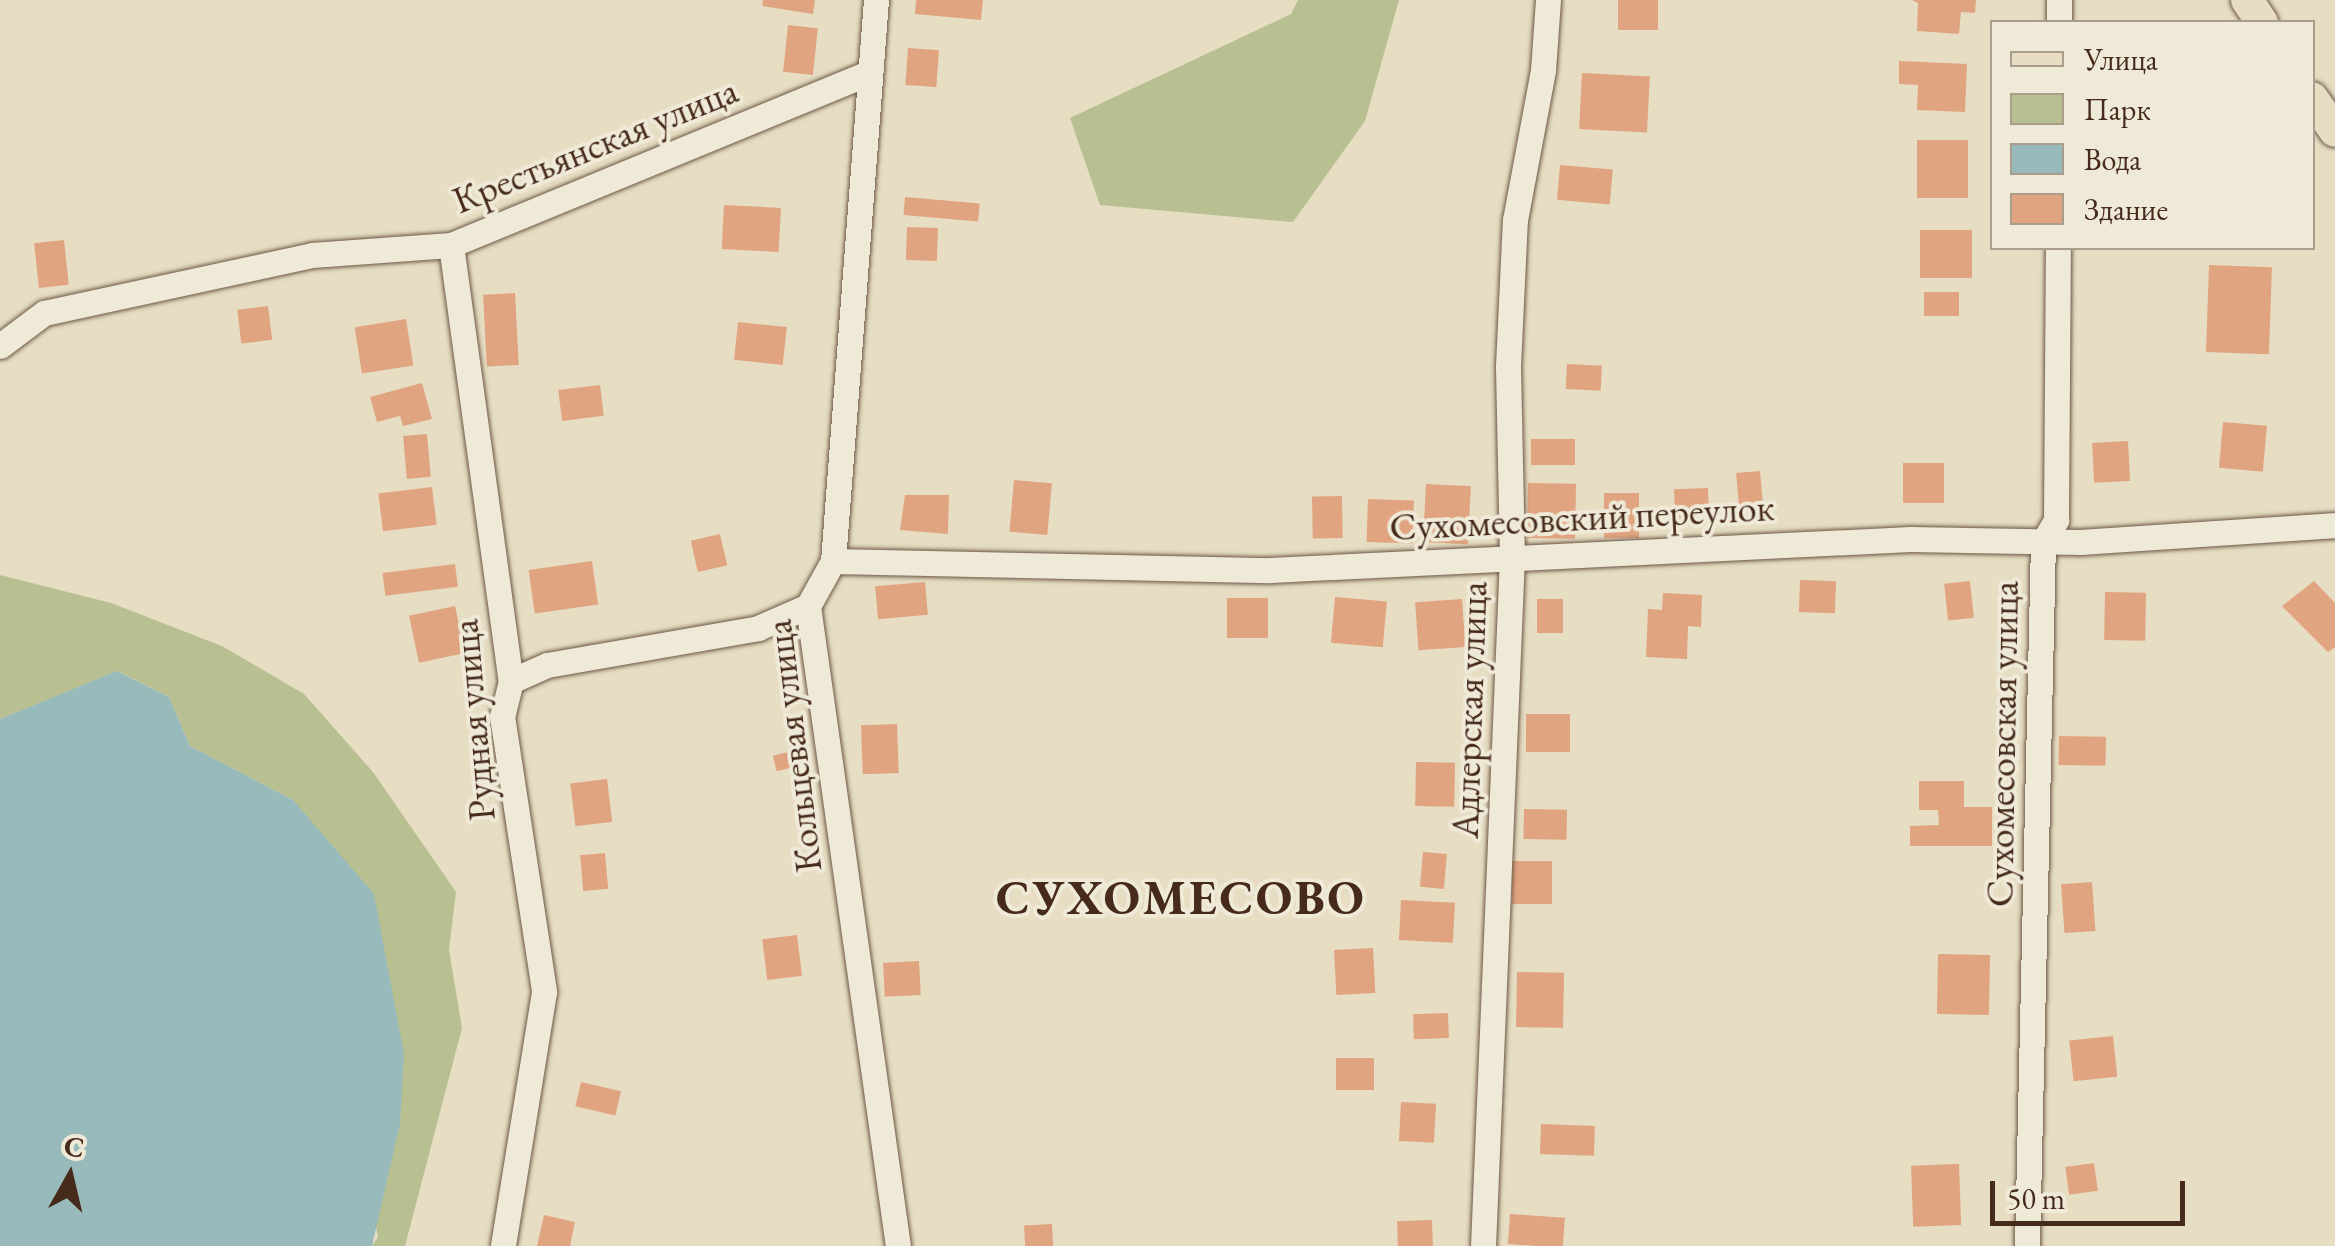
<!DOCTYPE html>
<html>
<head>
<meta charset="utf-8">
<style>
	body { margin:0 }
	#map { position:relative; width:2335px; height:1246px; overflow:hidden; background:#e6ddc3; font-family:"EB Garamond",serif }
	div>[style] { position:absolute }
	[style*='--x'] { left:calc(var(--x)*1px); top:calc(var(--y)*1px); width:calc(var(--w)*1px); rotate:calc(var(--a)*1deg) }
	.green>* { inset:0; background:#b8c092 }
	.water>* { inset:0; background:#98babb }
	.building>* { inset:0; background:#e1a480; transform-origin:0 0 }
	.roads { filter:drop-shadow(0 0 2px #6e5745) drop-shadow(0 0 2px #6e5745) }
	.minor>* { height:25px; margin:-12.5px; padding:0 12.5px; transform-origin:12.5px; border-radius:12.5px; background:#efe9d8 }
	.major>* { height:32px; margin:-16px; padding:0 16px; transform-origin:16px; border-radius:16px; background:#e6ddc3 }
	span { translate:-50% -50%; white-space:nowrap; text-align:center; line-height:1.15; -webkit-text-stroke:8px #efe9d8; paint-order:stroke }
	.street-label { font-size:38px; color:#462a1b }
	.district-label { font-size:48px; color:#462a1b; font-weight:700; letter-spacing:2.5px }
	.legend { position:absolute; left:1990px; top:20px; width:325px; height:230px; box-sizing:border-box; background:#efe9d8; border:2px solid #ab9d8c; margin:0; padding:12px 18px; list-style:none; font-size:30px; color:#462a1b }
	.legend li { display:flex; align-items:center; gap:20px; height:50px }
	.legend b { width:50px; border:2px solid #ab9d8c }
	.north { position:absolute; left:20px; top:1126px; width:100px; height:100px; -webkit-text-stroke:8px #efe9d8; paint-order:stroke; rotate:8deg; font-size:28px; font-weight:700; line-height:40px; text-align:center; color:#462a1b }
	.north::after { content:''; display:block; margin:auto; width:35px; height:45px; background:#462a1b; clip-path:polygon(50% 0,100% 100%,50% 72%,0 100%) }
	.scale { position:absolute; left:1990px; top:1181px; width:195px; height:45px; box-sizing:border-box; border:5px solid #462a1b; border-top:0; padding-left:12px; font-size:30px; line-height:35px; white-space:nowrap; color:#462a1b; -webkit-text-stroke:8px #efe9d8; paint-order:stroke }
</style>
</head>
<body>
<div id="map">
	<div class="green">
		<i style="clip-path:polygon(1298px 0,1399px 0,1365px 121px,1293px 222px,1100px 205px,1070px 118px,1291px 14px)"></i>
		<i style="clip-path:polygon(0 575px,111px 603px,222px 646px,304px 694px,373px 772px,456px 892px,449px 950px,462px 1028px,405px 1246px,372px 1246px,378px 1237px,293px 800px,190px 746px,169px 697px,118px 671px,0 719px)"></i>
	</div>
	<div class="water">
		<i style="clip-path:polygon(117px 671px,169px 697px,190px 746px,293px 800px,374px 894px,404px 1054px,400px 1124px,372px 1246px,0 1246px,0 719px)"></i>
	</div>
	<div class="building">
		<i style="clip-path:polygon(763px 0,815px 0,813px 14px,762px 6px)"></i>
		<i style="clip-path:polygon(916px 0,983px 0,981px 20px,915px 14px)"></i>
		<i style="left:1618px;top:0;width:40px;height:30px"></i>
		<i style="clip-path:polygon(1912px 0,1976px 0,1975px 13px,1961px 12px,1959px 34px,1917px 31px,1918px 3px)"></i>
		<i style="left:788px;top:25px;width:30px;height:47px;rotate:6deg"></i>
		<i style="left:908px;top:48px;width:31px;height:37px;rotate:4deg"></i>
		<i style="clip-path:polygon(1899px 61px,1967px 64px,1965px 112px,1917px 110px,1918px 85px,1899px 84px)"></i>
		<i style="left:1582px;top:73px;width:68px;height:56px;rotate:3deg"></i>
		<i style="left:1917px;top:140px;width:51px;height:58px"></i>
		<i style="left:1560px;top:165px;width:53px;height:35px;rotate:5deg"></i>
		<i style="left:905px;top:197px;width:75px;height:18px;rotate:5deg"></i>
		<i style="left:724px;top:205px;width:57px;height:44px;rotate:3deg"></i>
		<i style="left:907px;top:227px;width:31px;height:33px;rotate:2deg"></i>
		<i style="left:1920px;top:230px;width:52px;height:48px"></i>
		<i style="left:64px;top:240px;width:45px;height:30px;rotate:84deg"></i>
		<i style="left:2209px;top:265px;width:63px;height:87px;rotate:2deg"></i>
		<i style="left:1924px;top:292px;width:35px;height:24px"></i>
		<i style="left:515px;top:293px;width:72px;height:32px;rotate:87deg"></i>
		<i style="left:268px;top:306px;width:34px;height:31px;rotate:83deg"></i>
		<i style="left:406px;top:319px;width:47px;height:52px;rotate:81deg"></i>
		<i style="left:738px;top:322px;width:49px;height:38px;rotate:6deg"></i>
		<i style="left:1567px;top:364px;width:35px;height:25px;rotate:3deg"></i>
		<i style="clip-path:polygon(422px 383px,432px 419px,403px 426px,400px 416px,377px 422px,370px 397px)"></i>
		<i style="left:600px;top:385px;width:31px;height:42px;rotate:83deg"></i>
		<i style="left:2223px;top:422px;width:44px;height:46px;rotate:5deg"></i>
		<i style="left:427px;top:434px;width:43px;height:24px;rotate:85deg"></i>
		<i style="left:1531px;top:439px;width:44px;height:26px"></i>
		<i style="left:2128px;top:441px;width:40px;height:36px;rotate:87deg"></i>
		<i style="left:1903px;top:463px;width:41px;height:40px"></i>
		<i style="left:1760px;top:471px;width:35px;height:24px;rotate:85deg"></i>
		<i style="left:1014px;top:480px;width:38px;height:52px;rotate:5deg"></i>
		<i style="left:1528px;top:483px;width:48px;height:55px;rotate:1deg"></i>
		<i style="left:1426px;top:484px;width:45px;height:58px;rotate:3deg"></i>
		<i style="left:432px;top:487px;width:38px;height:54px;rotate:83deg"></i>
		<i style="left:1708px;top:488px;width:33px;height:34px;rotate:88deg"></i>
		<i style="left:1639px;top:493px;width:45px;height:35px;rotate:90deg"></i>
		<i style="clip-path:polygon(905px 495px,949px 495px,948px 534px,900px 530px)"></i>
		<i style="left:1342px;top:496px;width:42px;height:30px;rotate:89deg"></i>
		<i style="left:1368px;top:499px;width:46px;height:43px;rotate:2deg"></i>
		<i style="left:720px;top:534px;width:32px;height:30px;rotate:77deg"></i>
		<i style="left:592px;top:561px;width:44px;height:64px;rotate:82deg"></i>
		<i style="left:455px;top:564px;width:23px;height:73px;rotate:83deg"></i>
		<i style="left:1800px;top:580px;width:36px;height:32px;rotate:2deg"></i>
		<i style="left:1970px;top:581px;width:37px;height:26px;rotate:84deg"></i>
		<i style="clip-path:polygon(2314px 581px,2335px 603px,2335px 647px,2328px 652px,2282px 606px)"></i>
		<i style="left:925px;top:582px;width:33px;height:50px;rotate:85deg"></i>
		<i style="left:2105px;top:592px;width:41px;height:48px;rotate:1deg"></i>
		<i style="clip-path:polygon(1663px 593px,1702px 595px,1701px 627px,1688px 626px,1687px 659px,1646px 657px,1648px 609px,1662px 610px)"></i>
		<i style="left:1335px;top:597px;width:52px;height:46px;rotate:5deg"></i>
		<i style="left:1227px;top:598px;width:41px;height:40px"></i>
		<i style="left:1462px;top:599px;width:48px;height:47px;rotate:86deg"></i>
		<i style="left:1537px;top:599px;width:26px;height:34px"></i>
		<i style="left:455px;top:606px;width:48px;height:47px;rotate:78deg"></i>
		<i style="left:1526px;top:714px;width:44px;height:38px"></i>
		<i style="left:897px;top:724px;width:49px;height:36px;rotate:88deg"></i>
		<i style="left:2059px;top:736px;width:47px;height:29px;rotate:1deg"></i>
		<i style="left:800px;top:749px;width:16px;height:28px;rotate:76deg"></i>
		<i style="left:1416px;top:762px;width:39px;height:44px;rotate:1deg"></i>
		<i style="left:607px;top:779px;width:43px;height:37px;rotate:83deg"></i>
		<i style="clip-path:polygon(1919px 781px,1964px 781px,1964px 807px,1992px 807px,1992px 846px,1910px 846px,1910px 826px,1939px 825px,1938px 810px,1919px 810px)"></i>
		<i style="left:1524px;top:809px;width:43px;height:30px;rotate:1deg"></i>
		<i style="left:1423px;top:852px;width:24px;height:35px;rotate:5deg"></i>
		<i style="left:605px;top:853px;width:36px;height:25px;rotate:85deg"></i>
		<i style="left:1512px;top:861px;width:40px;height:43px"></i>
		<i style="left:2092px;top:882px;width:49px;height:31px;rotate:86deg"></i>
		<i style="left:1401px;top:900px;width:54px;height:40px;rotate:3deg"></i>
		<i style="left:797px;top:935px;width:41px;height:35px;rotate:83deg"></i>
		<i style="left:1373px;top:948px;width:45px;height:39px;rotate:87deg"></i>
		<i style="left:1938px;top:954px;width:52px;height:60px;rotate:1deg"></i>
		<i style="left:919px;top:961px;width:34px;height:36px;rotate:87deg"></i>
		<i style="left:1517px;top:972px;width:47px;height:55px;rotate:1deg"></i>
		<i style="left:1448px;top:1013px;width:25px;height:35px;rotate:88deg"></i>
		<i style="left:2113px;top:1036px;width:41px;height:44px;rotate:84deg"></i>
		<i style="left:1336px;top:1058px;width:38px;height:32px"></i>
		<i style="left:581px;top:1082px;width:41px;height:25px;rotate:13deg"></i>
		<i style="left:1401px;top:1102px;width:35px;height:39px;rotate:3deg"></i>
		<i style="left:1541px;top:1124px;width:54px;height:30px;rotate:2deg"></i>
		<i style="left:2094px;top:1163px;width:28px;height:29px;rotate:82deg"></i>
		<i style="left:1959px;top:1164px;width:61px;height:48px;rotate:88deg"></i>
		<i style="left:1510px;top:1214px;width:55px;height:30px;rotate:4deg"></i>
		<i style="clip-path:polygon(544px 1215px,575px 1222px,570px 1246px,537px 1246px)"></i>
		<i style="left:1432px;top:1220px;width:26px;height:35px;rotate:88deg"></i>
		<i style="left:1052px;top:1224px;width:22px;height:28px;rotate:87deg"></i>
	</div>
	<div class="roads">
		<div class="minor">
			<i style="--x:876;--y:0;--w:563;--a:94.38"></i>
			<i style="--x:833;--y:561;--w:51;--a:119.1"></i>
			<i style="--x:808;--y:606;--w:646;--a:82"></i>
			<i style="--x:2059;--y:22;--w:22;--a:-90"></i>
			<i style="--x:451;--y:245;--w:440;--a:82.2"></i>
			<i style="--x:511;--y:681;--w:36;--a:104"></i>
			<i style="--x:502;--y:716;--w:279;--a:81.3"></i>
			<i style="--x:544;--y:992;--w:257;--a:99.2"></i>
			<i style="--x:0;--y:346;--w:55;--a:-36.9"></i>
			<i style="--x:44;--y:313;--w:274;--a:-12.2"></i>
			<i style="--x:312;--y:255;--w:139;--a:-4.1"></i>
			<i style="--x:451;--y:245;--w:451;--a:-22.4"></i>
			<i style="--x:833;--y:561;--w:437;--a:1.2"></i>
			<i style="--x:1270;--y:570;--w:641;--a:-2.77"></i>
			<i style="--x:1910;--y:539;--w:171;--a:1"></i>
			<i style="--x:2081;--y:542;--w:255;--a:-3.8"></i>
			<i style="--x:511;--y:681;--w:39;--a:-24"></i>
			<i style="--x:547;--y:665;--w:214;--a:-9.9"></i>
			<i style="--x:758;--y:628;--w:55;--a:-23.7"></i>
			<i style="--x:1483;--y:1246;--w:689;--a:-87.59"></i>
			<i style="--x:1512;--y:558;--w:192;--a:-91.2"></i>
			<i style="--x:1508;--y:366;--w:146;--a:-87.3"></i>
			<i style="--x:1515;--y:220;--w:153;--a:-79.4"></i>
			<i style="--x:1543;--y:70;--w:70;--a:-85.9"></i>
			<i style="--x:2027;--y:1246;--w:704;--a:-88.7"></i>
			<i style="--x:2043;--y:542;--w:26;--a:-59"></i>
			<i style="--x:2056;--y:520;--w:272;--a:-89.6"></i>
		</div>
		<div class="major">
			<i style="--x:2247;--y:0;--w:27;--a:56"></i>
			<i style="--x:2312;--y:98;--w:40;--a:55.1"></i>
		</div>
	</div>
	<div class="street-label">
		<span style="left:595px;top:145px;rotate:-22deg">Крестьянская улица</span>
		<span style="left:1582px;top:517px;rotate:-3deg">Сухомесовский переулок</span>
		<span style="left:1469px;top:710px;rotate:-88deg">Адлерская улица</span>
		<span style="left:473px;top:720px;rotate:-95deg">Рудная улица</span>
		<span style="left:2002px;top:744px;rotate:-89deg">Сухомесовская улица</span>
		<span style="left:793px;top:746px;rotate:-97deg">Кольцевая улица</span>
	</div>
	<div class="district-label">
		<span style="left:1181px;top:898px">СУХОМЕСОВО</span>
	</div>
	<ul class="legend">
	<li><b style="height:12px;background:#e6ddc3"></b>Улица</li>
	<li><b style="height:28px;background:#b8c092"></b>Парк</li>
	<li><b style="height:28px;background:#98babb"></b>Вода</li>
	<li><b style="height:28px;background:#e1a480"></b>Здание</li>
	</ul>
	<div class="north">С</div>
	<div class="scale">50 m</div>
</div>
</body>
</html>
